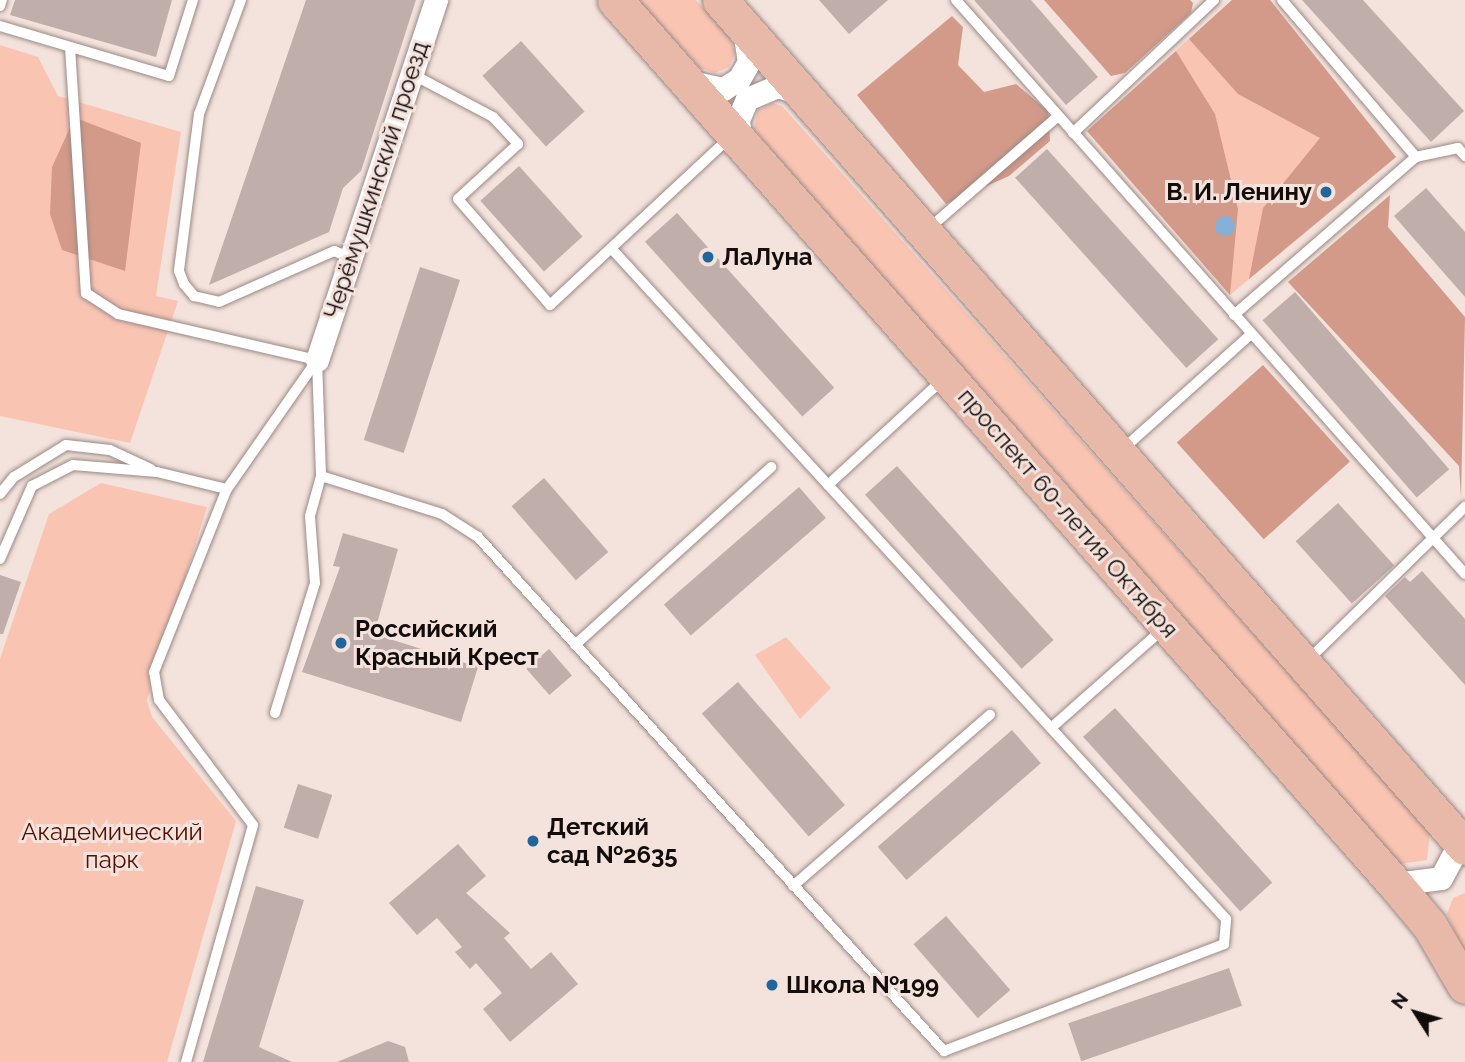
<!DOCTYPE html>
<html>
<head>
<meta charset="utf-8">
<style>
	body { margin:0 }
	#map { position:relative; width:1465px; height:1062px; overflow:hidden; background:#f4e2dc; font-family:Raleway,sans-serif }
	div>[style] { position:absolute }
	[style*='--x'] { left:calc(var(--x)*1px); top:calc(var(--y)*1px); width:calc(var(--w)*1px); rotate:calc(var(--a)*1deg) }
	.green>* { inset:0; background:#fac4b3 }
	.forest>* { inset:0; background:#d39a89; transform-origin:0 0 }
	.water>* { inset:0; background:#85b1d7 }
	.round { border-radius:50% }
	.building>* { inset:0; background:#bfaea9; transform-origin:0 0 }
	.roads { filter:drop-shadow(0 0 2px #9a8985) drop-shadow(0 0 2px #9a8985) }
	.service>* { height:10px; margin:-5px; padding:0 5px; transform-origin:5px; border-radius:5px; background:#fff }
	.minor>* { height:23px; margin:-11.5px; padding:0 11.5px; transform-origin:11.5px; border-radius:11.5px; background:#fff }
	.primary>* { height:35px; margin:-17.5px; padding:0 17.5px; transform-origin:17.5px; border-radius:17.5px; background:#e8b8a9 }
	.dots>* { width:19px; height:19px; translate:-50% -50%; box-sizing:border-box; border:4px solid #f4e2dc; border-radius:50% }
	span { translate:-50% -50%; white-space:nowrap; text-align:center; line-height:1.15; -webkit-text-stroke:6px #f4e2dc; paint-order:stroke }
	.street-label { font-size:24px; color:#120c0b }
	.poi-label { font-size:24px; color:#120c0b; font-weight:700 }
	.right { translate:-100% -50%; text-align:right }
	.left { translate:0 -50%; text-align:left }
	.park-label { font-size:24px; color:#531000 }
	.north { position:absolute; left:1381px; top:978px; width:70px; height:70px; -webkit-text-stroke:5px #f4e2dc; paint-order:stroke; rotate:307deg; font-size:19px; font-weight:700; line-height:28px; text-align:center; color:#120c0b }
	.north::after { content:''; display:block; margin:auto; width:24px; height:32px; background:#120c0b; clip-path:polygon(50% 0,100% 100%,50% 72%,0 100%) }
</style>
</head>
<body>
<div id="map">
	<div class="green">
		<i style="clip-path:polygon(638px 0,696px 0,730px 38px,735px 53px,729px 67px,715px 73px,700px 68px)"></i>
		<i style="clip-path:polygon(1232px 0,1270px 0,1396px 157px,1230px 295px,1087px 131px)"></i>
		<i style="clip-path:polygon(0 45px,38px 57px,58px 96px,181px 132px,156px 296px,178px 301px,130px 443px,0 416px)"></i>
		<i style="clip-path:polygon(772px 103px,782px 106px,1430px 832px,1427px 860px,1400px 864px,797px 179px,754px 129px,758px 110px)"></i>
		<i style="clip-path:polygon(101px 483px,207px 507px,147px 700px,152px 717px,236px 821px,167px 1062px,0 1062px,0 659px,49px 514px)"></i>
		<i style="clip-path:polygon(786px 637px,831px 688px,800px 719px,755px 655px)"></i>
		<i style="clip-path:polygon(1465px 893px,1465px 954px,1447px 914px,1453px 898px)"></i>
	</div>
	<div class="forest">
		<i style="clip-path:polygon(1044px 0,1190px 0,1193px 3px,1191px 13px,1125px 73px,1111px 76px)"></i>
		<i style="clip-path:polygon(1232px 0,1270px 0,1396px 157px,1249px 279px,1263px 208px,1320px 138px,1238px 94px,1189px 39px)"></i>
		<i style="clip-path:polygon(952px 16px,963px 27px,958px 65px,984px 92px,1016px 84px,1048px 111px,1050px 141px,1009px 176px,946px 204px,857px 95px)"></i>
		<i style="clip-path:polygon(1176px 51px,1215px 114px,1238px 209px,1230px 295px,1087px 131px)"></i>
		<i style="clip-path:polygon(81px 120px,141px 143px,125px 271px,62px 250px,50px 214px,52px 167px,73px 121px)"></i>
		<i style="clip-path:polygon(1390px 195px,1388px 227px,1465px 317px,1461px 498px,1459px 466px,1288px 282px)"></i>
		<i style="left:1263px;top:365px;width:130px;height:116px;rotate:48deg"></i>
	</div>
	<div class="water">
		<i class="round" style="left:1215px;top:216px;width:20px;height:20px"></i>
	</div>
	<div class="building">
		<i style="clip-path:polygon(15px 0,172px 0,156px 57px,10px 15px)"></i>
		<i style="clip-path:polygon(306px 0,416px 0,361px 171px,343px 188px,329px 232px,209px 285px)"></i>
		<i style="clip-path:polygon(819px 0,888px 0,849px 34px)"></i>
		<i style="clip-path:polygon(974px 0,1031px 0,1098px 77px,1066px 105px)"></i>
		<i style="clip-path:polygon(1302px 0,1363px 0,1464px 111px,1431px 142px)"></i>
		<i style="left:521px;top:41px;width:95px;height:52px;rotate:48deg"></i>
		<i style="left:1047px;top:149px;width:256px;height:43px;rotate:48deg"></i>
		<i style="left:519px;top:166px;width:95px;height:52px;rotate:48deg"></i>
		<i style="clip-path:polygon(1426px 188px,1465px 232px,1465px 297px,1394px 216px)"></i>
		<i style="left:677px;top:213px;width:235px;height:43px;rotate:48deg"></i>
		<i style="left:420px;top:267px;width:42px;height:182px;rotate:18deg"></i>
		<i style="left:1295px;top:292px;width:235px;height:43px;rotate:49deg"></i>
		<i style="left:897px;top:466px;width:234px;height:43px;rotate:48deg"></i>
		<i style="left:544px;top:478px;width:98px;height:43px;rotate:49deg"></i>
		<i style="left:799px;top:487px;width:41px;height:179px;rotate:49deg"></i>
		<i style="left:1338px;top:503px;width:84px;height:57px;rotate:48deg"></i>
		<i style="clip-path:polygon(343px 533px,398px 549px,374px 634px,478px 667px,461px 722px,302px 672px,340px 567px,333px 566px)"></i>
		<i style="clip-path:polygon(1422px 571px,1465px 619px,1465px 685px,1385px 596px,1405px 577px,1410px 582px)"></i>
		<i style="clip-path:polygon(0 575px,21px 582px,3px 634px,0 634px)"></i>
		<i style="left:549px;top:649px;width:35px;height:30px;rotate:49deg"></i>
		<i style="left:738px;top:682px;width:163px;height:48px;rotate:49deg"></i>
		<i style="left:1115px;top:708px;width:235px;height:43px;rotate:48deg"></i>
		<i style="left:1012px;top:730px;width:44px;height:178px;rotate:49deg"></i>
		<i style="left:298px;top:784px;width:36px;height:46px;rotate:18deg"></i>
		<i style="clip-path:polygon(458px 844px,486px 876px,466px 893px,510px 933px,504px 938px,531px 969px,551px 952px,578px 984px,510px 1042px,483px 1009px,502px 993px,476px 963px,470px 969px,455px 952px,462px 947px,437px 918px,417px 935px,389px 903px)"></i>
		<i style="clip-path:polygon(256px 886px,304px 900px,259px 1047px,292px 1062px,203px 1062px)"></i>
		<i style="left:946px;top:916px;width:98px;height:43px;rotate:49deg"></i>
		<i style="left:1229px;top:968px;width:40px;height:170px;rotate:71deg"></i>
		<i style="clip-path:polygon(388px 1041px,405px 1047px,409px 1062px,337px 1062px)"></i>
	</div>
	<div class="roads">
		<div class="service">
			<i style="--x:241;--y:0;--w:121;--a:110.2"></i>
			<i style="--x:199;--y:114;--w:158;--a:97.3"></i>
			<i style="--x:179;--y:271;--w:14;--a:69"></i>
			<i style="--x:184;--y:284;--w:16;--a:50"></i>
			<i style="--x:194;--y:296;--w:26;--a:13"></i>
			<i style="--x:219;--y:302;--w:126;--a:-23.9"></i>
			<i style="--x:334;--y:251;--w:17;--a:21"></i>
			<i style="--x:956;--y:0;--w:767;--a:48.43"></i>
			<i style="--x:0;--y:6;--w:6;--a:-72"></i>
			<i style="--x:0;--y:26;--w:176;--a:16.5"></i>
			<i style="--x:169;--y:76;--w:80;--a:-72.5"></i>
			<i style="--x:70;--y:47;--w:247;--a:86.3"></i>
			<i style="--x:86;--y:293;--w:38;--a:33"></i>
			<i style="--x:118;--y:314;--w:204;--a:13"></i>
			<i style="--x:412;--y:74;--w:92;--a:28"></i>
			<i style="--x:493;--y:117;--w:37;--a:47"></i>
			<i style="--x:518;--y:144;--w:81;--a:137.5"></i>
			<i style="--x:458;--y:199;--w:140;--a:49"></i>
			<i style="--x:550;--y:305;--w:248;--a:-43"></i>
			<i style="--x:1073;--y:133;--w:194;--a:-43.3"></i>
			<i style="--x:1416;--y:157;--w:43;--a:-12.1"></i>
			<i style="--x:1458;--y:148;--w:11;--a:49"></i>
			<i style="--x:927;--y:230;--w:172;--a:-41"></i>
			<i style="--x:1234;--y:315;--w:241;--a:-41"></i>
			<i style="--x:1416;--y:157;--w:206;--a:-130.5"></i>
			<i style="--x:317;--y:360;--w:116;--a:88"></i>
			<i style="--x:321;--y:476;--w:127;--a:17.4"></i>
			<i style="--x:442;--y:514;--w:43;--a:32.6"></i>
			<i style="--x:478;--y:537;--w:694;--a:47.8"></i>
			<i style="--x:944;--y:1051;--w:300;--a:-20.9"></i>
			<i style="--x:1224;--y:944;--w:25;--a:-85"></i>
			<i style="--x:1226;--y:919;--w:910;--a:-132.51"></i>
			<i style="--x:1123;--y:449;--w:172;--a:-41.9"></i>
			<i style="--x:828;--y:485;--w:155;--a:-42.6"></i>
			<i style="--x:0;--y:494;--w:22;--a:-51"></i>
			<i style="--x:14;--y:477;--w:61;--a:-31.6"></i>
			<i style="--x:66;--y:445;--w:44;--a:6.5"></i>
			<i style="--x:110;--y:450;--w:45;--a:24.9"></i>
			<i style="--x:0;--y:559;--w:80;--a:-66.3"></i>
			<i style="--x:32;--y:486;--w:46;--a:-27.1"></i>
			<i style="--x:73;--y:465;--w:84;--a:4.8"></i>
			<i style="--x:157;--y:472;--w:72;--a:13.7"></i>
			<i style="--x:575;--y:645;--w:265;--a:-42.2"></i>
			<i style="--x:1307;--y:661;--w:221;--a:-44.3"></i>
			<i style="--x:275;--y:713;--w:136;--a:-72.9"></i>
			<i style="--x:315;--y:583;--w:67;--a:-94.3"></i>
			<i style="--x:310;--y:516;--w:41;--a:-74.6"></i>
			<i style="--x:1051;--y:728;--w:151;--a:-41.5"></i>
			<i style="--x:793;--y:886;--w:261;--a:-41"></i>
			<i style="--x:186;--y:1062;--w:246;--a:-74.2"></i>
			<i style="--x:253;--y:825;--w:156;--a:-126.9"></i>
			<i style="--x:159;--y:700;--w:28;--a:-100"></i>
			<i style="--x:154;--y:672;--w:197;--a:-68.3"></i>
			<i style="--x:227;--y:489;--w:157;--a:-55.1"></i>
		</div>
		<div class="minor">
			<i style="--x:690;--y:82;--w:34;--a:12"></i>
			<i style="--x:723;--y:89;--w:19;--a:-32"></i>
			<i style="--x:739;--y:79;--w:20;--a:-60"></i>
			<i style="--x:749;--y:62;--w:31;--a:-99"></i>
			<i style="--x:741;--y:142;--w:22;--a:-98"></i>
			<i style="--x:738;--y:120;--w:23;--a:-67"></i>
			<i style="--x:747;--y:99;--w:34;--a:-23"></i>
			<i style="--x:778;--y:86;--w:23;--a:18"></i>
			<i style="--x:317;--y:360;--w:379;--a:-71.7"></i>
			<i style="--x:1395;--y:884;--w:46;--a:-7.4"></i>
			<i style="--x:1441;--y:878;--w:32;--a:-62"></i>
			<i style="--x:1456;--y:850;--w:17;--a:-97"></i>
		</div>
		<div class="primary">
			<i style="--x:615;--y:0;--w:1179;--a:48.58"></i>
			<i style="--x:1395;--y:884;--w:55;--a:50.2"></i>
			<i style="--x:1430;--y:926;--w:69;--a:59.7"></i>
			<i style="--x:720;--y:0;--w:1128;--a:48.67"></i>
		</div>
	</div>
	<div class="dots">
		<i style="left:1326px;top:192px;background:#21669b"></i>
		<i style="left:708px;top:257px;background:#21669b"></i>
		<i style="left:341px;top:643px;background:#21669b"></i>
		<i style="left:533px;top:841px;background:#21669b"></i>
		<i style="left:772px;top:985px;background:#21669b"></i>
	</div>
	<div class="street-label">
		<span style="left:376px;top:180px;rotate:-72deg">Черёмушкинский проезд</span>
		<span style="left:1068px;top:513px;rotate:49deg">проспект 60-летия Октября</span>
	</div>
	<div class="poi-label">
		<span class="right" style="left:1312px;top:192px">В. И. Ленину</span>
		<span class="left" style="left:722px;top:257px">ЛаЛуна</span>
		<span class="left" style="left:355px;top:643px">Российский<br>Красный Крест</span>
		<span class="left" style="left:547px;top:841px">Детский<br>сад №2635</span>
		<span class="left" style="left:786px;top:985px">Школа №199</span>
	</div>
	<div class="park-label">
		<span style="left:112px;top:846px">Академический<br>парк</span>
	</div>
	<div class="north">N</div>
</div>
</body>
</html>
